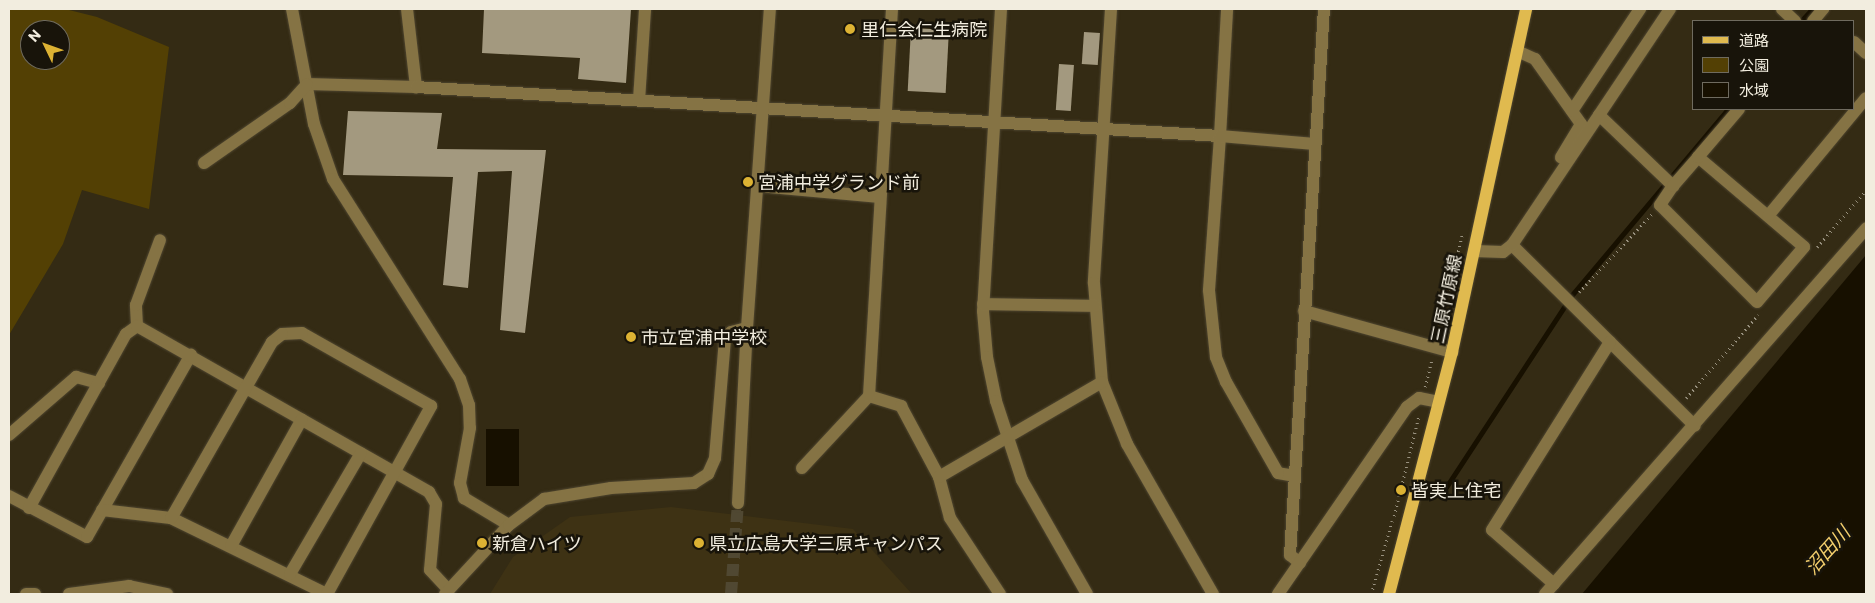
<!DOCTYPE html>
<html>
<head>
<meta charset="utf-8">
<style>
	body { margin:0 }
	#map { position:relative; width:1875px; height:603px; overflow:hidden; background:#342b14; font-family:Commissioner,"Noto Sans JP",sans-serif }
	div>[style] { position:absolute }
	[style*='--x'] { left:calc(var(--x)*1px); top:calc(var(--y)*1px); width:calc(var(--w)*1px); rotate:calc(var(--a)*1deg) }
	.built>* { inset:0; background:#3e3214 }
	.green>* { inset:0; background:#534004 }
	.water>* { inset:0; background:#171000; transform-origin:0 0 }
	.stream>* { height:4.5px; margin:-2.25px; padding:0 2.25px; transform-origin:2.25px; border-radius:2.25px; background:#171000 }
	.building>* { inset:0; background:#a3997f; transform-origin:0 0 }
	.minor-tunnel>* { height:12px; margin-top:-6px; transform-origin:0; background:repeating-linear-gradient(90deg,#504832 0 12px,transparent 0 18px) }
	.path>* { height:2.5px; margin-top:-1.25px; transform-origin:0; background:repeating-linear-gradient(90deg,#999280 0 1px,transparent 0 5px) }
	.roads { filter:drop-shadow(0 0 1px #4f4630) drop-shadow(0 0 1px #4f4630) }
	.minor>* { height:12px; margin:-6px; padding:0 6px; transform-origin:6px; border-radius:6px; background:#857344 }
	.major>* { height:12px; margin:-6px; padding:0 6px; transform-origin:6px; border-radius:6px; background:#e0ba4f }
	.dots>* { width:14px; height:14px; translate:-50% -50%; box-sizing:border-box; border:2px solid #18140a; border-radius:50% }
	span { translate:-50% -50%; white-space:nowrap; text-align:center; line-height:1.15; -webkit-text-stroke:5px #18140a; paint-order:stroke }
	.poi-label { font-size:18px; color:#f2eddf }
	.left { translate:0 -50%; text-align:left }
	.street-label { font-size:18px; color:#f2eddf }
	.water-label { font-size:19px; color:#f3ce6c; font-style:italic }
	.frame { position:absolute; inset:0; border:10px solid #f2eddf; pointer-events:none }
	.legend { position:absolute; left:1692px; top:20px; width:162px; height:90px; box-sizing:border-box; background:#18140a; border:1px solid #6f6b5f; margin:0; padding:6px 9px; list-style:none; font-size:15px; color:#f2eddf }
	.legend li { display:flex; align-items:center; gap:10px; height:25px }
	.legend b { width:25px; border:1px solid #6f6b5f }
	.north { position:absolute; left:20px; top:20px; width:50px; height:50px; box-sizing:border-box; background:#18140a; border:1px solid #6f6b5f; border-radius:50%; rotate:312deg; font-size:14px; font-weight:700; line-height:20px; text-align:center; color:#f2eddf }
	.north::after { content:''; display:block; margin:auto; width:18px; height:22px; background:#dcb233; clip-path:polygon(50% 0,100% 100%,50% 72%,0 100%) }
</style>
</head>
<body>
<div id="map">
	<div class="built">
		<i style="clip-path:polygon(671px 507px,853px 529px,912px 594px,490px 594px,513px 557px,570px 517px)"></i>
	</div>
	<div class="green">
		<i style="clip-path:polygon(evenodd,9px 9px,65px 9px,97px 17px,169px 47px,149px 209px,82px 190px,63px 244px,9px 335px,9px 9px,30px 30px,60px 30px,60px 60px,30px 60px,30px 30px)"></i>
	</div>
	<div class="water">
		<i style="clip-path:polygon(1866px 255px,1866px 594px,1582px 594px)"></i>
		<i style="left:486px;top:429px;width:33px;height:57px"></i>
	</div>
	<div class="stream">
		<i style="--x:1801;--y:21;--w:16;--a:-47"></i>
		<i style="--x:1443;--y:492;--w:235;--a:-56.8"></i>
		<i style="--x:1572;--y:295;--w:243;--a:-50"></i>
	</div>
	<div class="building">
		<i style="clip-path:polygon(484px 9px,631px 9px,626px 83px,578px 79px,580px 58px,482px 53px)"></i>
		<i style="left:911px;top:28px;width:38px;height:63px;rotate:3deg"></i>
		<i style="left:1084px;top:32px;width:16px;height:32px;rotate:4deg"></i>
		<i style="left:1059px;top:64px;width:15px;height:46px;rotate:4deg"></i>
		<i style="clip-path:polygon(348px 111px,442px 113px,437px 149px,546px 150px,525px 333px,500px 330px,512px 171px,478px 172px,468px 288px,443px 285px,453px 177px,343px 175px)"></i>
	</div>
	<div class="minor-tunnel">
		<i style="--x:731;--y:594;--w:91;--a:-85.6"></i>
	</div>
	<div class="path">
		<i style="--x:1817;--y:247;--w:75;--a:-49.3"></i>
		<i style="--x:1579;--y:292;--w:107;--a:-46.9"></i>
		<i style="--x:1438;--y:334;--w:102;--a:-76.4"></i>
		<i style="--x:1425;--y:387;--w:29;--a:-76"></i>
		<i style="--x:1686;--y:398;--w:110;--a:-49.1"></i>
		<i style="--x:1394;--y:516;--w:104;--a:-76.1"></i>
		<i style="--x:1371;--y:594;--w:76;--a:-74"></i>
	</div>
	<div class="roads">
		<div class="minor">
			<i style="--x:292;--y:9;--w:117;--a:79.2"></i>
			<i style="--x:314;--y:124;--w:58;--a:70.9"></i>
			<i style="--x:333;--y:179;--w:237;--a:57.6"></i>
			<i style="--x:460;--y:379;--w:28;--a:71"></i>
			<i style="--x:469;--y:405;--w:23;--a:88"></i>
			<i style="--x:470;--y:428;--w:56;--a:100.3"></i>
			<i style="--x:460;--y:483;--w:16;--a:75"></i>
			<i style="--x:464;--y:498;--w:52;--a:31"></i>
			<i style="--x:407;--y:9;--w:79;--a:83.4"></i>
			<i style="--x:1001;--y:9;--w:303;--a:93.4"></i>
			<i style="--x:983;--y:311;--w:46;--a:85"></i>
			<i style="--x:987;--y:357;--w:45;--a:78.4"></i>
			<i style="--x:996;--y:401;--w:83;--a:71.8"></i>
			<i style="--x:1022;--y:480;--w:131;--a:60.3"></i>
			<i style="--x:1111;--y:9;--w:275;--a:93.6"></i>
			<i style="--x:1094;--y:283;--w:99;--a:85.4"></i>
			<i style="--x:1102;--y:382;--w:67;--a:68"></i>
			<i style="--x:1127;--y:444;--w:173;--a:60.2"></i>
			<i style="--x:1782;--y:9;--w:18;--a:43"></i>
			<i style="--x:1813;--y:21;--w:16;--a:-50"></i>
			<i style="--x:1854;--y:42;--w:16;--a:43"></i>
			<i style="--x:1517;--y:51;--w:20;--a:24"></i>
			<i style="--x:1535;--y:59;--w:80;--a:54.7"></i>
			<i style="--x:1581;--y:124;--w:39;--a:121"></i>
			<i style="--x:307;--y:84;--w:109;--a:1.6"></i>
			<i style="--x:416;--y:87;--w:805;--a:3.49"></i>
			<i style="--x:1220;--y:136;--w:127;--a:-86.8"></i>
			<i style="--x:639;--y:100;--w:91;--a:-86.2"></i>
			<i style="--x:1572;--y:111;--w:123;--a:-56.3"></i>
			<i style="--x:1599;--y:115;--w:103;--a:43.8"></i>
			<i style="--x:1698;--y:157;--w:139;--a:40.3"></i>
			<i style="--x:1804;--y:247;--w:72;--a:130.5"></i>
			<i style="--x:1757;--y:302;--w:137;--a:-135"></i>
			<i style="--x:1660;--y:205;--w:23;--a:-56"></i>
			<i style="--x:1673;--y:186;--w:38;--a:-49"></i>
			<i style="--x:1698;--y:157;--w:63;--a:-49.5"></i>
			<i style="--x:204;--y:163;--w:105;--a:-34.9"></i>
			<i style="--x:290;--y:103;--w:25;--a:-48"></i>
			<i style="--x:759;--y:186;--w:121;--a:5.2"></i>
			<i style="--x:1768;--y:216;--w:153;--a:-50.3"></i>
			<i style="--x:1512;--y:245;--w:257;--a:44.7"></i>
			<i style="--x:1474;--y:251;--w:29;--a:2"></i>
			<i style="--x:1503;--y:252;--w:11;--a:-38"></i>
			<i style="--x:1512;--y:245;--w:284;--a:-56.2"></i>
			<i style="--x:983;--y:304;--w:112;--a:1"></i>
			<i style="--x:1304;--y:311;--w:154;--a:15.5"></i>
			<i style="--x:137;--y:326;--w:21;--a:-93"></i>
			<i style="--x:136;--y:305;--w:69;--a:-69.7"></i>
			<i style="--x:869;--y:396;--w:34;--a:17"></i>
			<i style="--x:901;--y:406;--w:81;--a:61.8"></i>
			<i style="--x:939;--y:477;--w:42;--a:75"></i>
			<i style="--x:950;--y:518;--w:91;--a:56.7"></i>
			<i style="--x:9;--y:435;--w:89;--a:-40.9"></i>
			<i style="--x:76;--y:377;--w:24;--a:15"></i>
			<i style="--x:802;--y:468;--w:98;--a:-47.1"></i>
			<i style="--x:869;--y:396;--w:388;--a:-86.6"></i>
			<i style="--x:1295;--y:476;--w:17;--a:-170"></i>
			<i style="--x:1278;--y:473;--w:105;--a:-119.7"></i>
			<i style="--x:1226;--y:382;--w:27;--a:-112"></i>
			<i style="--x:1216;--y:357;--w:67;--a:-96"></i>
			<i style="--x:1209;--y:290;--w:154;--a:-85.9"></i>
			<i style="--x:1220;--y:136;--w:95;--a:4.8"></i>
			<i style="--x:939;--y:477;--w:189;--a:-30.2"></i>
			<i style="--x:9;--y:496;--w:88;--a:27.7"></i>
			<i style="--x:87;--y:537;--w:210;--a:-60.3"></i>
			<i style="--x:738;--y:503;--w:175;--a:-87.1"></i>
			<i style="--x:747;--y:328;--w:320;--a:-85.9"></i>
			<i style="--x:29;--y:508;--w:199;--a:-60.9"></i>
			<i style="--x:126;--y:334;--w:14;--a:-36"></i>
			<i style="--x:137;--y:326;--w:336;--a:29.6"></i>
			<i style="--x:429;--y:492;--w:14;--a:60"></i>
			<i style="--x:436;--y:504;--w:66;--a:95.2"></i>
			<i style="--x:430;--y:570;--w:26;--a:47"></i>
			<i style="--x:102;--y:510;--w:69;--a:6.6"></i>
			<i style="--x:171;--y:518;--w:174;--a:26"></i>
			<i style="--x:327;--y:594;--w:215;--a:-61"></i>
			<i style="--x:431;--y:406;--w:148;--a:-150.5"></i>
			<i style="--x:302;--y:333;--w:20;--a:177"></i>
			<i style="--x:282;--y:334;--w:13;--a:141"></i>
			<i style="--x:272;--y:342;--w:203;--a:119.8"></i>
			<i style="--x:231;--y:546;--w:145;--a:-60.8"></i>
			<i style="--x:1300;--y:563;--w:13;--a:-141"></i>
			<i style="--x:1290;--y:555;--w:547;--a:-86.44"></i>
			<i style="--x:290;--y:574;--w:140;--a:-59.6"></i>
			<i style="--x:1554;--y:584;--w:82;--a:-138.9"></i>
			<i style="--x:1492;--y:530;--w:222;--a:-57.9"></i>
			<i style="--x:26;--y:594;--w:9;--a:0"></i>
			<i style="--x:69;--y:594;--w:61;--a:-7.6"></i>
			<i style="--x:129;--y:586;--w:39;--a:12"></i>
			<i style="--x:445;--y:594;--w:94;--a:-47.2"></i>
			<i style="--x:509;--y:525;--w:44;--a:-36.6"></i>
			<i style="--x:544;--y:499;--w:68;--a:-9.3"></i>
			<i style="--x:611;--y:488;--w:83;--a:-3.4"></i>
			<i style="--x:694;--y:483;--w:17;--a:-33"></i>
			<i style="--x:708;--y:474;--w:17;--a:-66"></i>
			<i style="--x:715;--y:458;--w:119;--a:-85.2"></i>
			<i style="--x:725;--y:339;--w:9;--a:-49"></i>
			<i style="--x:731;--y:332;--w:16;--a:-14"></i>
			<i style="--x:1278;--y:594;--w:227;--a:-55.4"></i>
			<i style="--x:1407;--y:407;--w:15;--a:-37"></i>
			<i style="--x:1419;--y:398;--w:20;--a:11"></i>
			<i style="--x:1545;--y:594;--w:487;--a:-48.7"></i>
		</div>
		<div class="major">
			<i style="--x:1389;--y:594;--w:250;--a:-75.4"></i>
			<i style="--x:1452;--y:352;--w:351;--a:-77.8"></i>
		</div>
	</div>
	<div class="dots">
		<i style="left:850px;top:29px;background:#dcb233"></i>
		<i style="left:748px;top:182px;background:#dcb233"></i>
		<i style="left:631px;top:337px;background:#dcb233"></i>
		<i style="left:1401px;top:490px;background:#dcb233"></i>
		<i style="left:482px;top:543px;background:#dcb233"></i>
		<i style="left:699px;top:543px;background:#dcb233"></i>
	</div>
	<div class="poi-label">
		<span class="left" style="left:861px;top:29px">里仁会仁生病院</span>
		<span class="left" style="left:758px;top:182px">宮浦中学グランド前</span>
		<span class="left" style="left:641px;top:337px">市立宮浦中学校</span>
		<span class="left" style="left:1411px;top:490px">皆実上住宅</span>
		<span class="left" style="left:492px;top:543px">新倉ハイツ</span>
		<span class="left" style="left:709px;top:543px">県立広島大学三原キャンパス</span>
	</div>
	<div class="street-label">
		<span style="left:1446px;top:299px;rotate:-78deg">三原竹原線</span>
	</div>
	<div class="water-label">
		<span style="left:1827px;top:550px;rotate:-48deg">沼田川</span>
	</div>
	<div class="frame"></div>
	<ul class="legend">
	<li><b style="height:6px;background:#e0ba4f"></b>道路</li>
	<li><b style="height:14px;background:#534004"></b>公園</li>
	<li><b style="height:14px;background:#171000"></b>水域</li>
	</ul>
	<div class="north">N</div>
</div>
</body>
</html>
